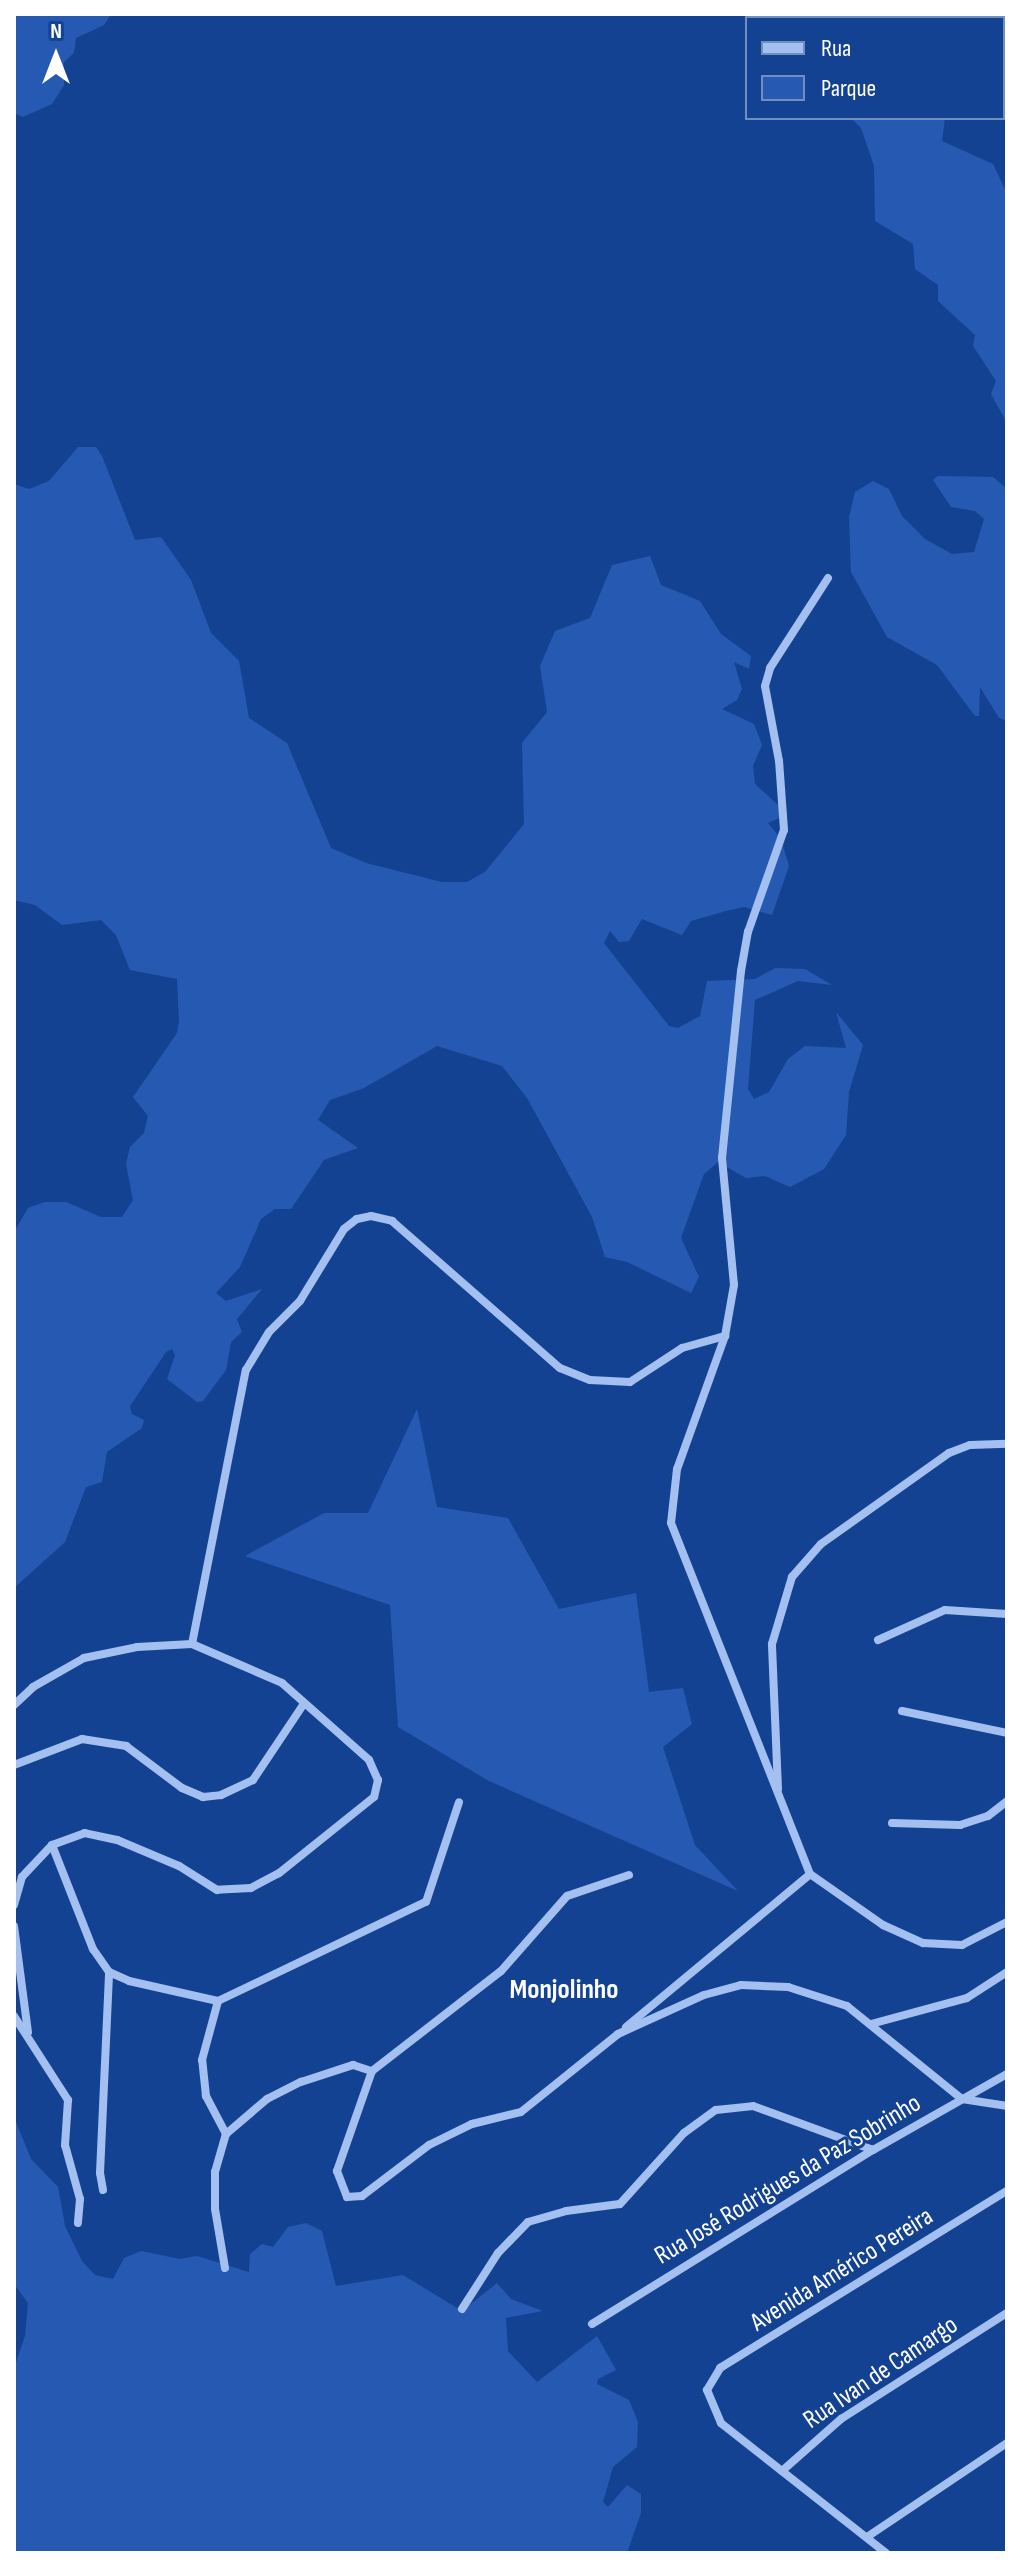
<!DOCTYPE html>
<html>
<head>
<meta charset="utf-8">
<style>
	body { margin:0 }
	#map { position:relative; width:1021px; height:2567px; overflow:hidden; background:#144293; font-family:"Sofia Sans Condensed",sans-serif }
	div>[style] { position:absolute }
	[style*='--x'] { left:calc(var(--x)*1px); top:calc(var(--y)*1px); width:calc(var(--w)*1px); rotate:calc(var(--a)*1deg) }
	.green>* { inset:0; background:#265ab2 }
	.street>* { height:8px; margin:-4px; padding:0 4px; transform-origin:4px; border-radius:4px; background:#a3c0f1 }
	span { translate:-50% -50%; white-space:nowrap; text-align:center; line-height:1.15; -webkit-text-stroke:6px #144293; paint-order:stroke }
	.street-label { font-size:26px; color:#fff }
	.neighbourhood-label { font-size:28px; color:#fff; font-weight:700 }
	.frame { position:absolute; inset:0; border:16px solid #fff; pointer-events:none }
	.legend { position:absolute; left:745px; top:16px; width:260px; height:104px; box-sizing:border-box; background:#144293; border:2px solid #728ebe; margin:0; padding:10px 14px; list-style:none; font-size:24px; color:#fff }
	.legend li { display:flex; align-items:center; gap:16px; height:40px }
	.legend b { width:40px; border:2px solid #728ebe }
	.north { position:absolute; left:16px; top:16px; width:80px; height:80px; -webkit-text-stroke:6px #144293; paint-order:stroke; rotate:0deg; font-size:22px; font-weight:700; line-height:32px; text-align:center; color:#fff }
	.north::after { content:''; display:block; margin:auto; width:28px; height:36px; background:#fff; clip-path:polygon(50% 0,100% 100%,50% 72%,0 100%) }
</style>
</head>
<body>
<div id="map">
	<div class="green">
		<i style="clip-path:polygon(14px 14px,111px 14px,104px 25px,76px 38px,74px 53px,64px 62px,64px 85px,52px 104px,23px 117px,14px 113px)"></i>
		<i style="clip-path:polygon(851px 118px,945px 118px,942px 141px,993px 164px,1007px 194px,1007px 423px,991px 394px,996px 381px,973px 346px,975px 335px,938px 301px,938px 285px,915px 269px,913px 244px,875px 221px,874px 166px,861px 128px)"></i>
		<i style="clip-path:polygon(78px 447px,96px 447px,102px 456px,135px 540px,161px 537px,191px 580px,211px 633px,239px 661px,249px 718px,287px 743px,331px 848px,366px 863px,442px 882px,467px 882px,485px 872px,524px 824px,522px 743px,547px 712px,540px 666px,555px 631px,590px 618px,612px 565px,650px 556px,661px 585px,700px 601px,721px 634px,751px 656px,749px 669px,734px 662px,742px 689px,737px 700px,722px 709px,754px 724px,762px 745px,753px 766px,755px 784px,788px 814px,768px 823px,781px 839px,789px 866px,772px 915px,744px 907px,726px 911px,691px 921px,682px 935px,642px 919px,629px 941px,619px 942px,610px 931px,604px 943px,669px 1026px,678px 1028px,700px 1016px,707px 981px,755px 979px,775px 968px,805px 969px,832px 985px,798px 981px,755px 1000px,748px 1089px,754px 1099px,769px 1092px,788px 1059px,805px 1046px,846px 1048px,836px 1012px,863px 1045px,849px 1092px,846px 1135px,824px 1169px,790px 1187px,765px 1176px,746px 1178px,718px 1162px,704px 1174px,681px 1238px,699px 1277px,691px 1293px,627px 1262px,605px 1257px,592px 1217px,527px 1098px,502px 1066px,437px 1046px,364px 1088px,330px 1100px,318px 1120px,358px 1148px,324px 1160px,291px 1209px,275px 1209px,261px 1219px,240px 1267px,216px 1293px,226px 1301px,262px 1289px,237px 1319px,242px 1332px,231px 1342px,226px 1370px,203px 1401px,197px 1402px,167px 1379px,175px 1355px,172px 1349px,166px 1352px,130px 1406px,132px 1414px,144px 1420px,142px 1428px,107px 1452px,102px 1482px,86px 1487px,65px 1542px,14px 1588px,14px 1232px,28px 1208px,45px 1202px,66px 1202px,101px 1217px,122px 1217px,133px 1200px,126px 1164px,130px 1147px,144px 1133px,148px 1116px,133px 1097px,177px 1033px,179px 1021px,177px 979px,130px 970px,116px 935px,101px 920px,62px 925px,35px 905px,14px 900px,14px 484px,29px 489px,49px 481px)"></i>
		<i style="clip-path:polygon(938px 476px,993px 477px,1007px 489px,1007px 721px,999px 718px,980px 687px,979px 716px,975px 716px,937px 665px,887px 637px,851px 572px,849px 517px,855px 492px,873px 481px,889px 489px,902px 516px,925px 539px,952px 554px,974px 552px,984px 519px,975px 511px,951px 507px,933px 480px)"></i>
		<i style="clip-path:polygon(417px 1409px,437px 1507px,508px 1518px,559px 1609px,636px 1593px,649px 1692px,683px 1688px,692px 1724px,663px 1747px,695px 1845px,738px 1891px,489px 1781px,398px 1727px,390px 1605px,245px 1556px,324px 1513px,368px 1513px)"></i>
		<i style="clip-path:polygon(14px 2117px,31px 2159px,58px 2187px,65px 2226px,82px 2261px,95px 2275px,113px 2279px,124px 2258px,141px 2251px,180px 2259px,197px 2256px,249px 2272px,250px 2254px,262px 2244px,273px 2247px,288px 2227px,306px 2223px,322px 2231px,336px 2286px,403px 2275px,462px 2311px,497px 2283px,511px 2299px,543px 2311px,506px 2318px,508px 2351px,537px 2382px,597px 2336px,616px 2370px,598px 2379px,597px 2384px,629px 2400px,638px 2422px,637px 2447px,613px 2467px,603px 2502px,608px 2507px,627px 2485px,641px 2494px,641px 2513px,627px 2553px,14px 2553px,14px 2368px,25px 2336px,28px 2303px,14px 2284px)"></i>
	</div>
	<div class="street">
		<i style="--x:725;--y:1336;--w:141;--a:109.8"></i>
		<i style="--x:677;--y:1469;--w:54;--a:96.3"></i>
		<i style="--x:671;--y:1523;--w:378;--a:68.4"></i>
		<i style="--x:878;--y:1640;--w:73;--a:-24.1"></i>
		<i style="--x:945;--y:1610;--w:62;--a:3.7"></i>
		<i style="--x:192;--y:1644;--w:279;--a:-78.9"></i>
		<i style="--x:246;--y:1370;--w:44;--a:-58.8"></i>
		<i style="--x:269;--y:1332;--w:44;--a:-45"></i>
		<i style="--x:300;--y:1301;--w:84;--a:-58.6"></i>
		<i style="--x:344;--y:1229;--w:16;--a:-38"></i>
		<i style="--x:357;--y:1219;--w:14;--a:-12"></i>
		<i style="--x:371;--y:1216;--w:22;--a:13"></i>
		<i style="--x:392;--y:1221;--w:223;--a:41.2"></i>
		<i style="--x:560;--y:1368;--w:32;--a:22"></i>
		<i style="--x:590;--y:1380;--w:40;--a:2.9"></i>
		<i style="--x:630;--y:1382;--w:62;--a:-33.2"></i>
		<i style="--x:682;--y:1348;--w:45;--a:-15.6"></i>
		<i style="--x:725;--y:1336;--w:52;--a:-80"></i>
		<i style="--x:734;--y:1285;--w:128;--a:-95.4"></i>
		<i style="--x:722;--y:1158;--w:188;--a:-84.2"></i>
		<i style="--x:741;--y:971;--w:40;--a:-80"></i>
		<i style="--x:748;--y:932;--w:108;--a:-70.6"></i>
		<i style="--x:784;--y:830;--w:69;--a:-94.1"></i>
		<i style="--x:779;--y:761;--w:76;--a:-100.6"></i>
		<i style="--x:765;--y:686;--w:19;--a:-74"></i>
		<i style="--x:770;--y:668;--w:107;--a:-57.2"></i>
		<i style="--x:14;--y:1705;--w:26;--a:-43"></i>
		<i style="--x:33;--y:1687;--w:59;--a:-29.6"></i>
		<i style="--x:84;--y:1658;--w:54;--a:-11.7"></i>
		<i style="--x:137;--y:1647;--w:55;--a:-3.1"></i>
		<i style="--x:192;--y:1644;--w:98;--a:23.4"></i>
		<i style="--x:282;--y:1683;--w:116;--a:41.5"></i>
		<i style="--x:369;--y:1760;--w:22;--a:66"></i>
		<i style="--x:378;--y:1780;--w:17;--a:103"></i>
		<i style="--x:374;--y:1797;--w:122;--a:141.3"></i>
		<i style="--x:279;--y:1873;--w:32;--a:152"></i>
		<i style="--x:251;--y:1888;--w:34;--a:177"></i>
		<i style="--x:217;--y:1890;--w:45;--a:-147.7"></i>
		<i style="--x:179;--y:1866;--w:67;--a:-157.2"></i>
		<i style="--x:117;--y:1840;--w:33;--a:-168"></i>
		<i style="--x:85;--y:1833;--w:35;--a:160"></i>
		<i style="--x:52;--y:1845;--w:44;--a:133.2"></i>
		<i style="--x:22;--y:1877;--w:29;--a:106"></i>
		<i style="--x:902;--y:1711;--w:107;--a:11.8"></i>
		<i style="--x:14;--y:1765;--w:73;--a:-20.9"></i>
		<i style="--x:82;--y:1739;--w:45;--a:9"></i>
		<i style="--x:126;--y:1746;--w:70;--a:36.9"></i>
		<i style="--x:182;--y:1788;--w:23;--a:23"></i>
		<i style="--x:203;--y:1797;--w:18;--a:-6"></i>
		<i style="--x:221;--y:1795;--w:35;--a:-25"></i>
		<i style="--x:253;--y:1780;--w:90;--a:-56.3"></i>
		<i style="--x:778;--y:1789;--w:145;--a:-92.4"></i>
		<i style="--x:772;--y:1644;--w:70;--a:-73.4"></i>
		<i style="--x:792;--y:1577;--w:44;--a:-48.7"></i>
		<i style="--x:821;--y:1544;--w:157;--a:-35.4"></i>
		<i style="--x:949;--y:1453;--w:22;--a:-21"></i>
		<i style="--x:970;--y:1445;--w:37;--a:-2"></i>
		<i style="--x:892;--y:1823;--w:68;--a:1.7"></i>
		<i style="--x:960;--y:1825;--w:29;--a:-18"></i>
		<i style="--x:988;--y:1816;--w:24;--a:-38"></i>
		<i style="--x:52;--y:1845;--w:112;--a:68.5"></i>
		<i style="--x:93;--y:1949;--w:28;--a:55"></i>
		<i style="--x:109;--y:1972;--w:22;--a:24"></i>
		<i style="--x:129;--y:1981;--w:91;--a:12.7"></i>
		<i style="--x:810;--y:1874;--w:89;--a:34.9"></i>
		<i style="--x:883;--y:1925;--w:44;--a:24.2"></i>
		<i style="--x:923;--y:1943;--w:39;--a:3"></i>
		<i style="--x:962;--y:1945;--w:51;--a:-27.1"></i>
		<i style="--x:629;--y:1875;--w:65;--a:161.3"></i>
		<i style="--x:567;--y:1896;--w:100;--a:131.3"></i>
		<i style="--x:501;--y:1971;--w:163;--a:142.2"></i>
		<i style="--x:372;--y:2071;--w:106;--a:109.3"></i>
		<i style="--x:337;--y:2171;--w:28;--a:69"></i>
		<i style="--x:347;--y:2197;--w:15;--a:-4"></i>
		<i style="--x:362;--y:2196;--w:84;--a:-37.3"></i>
		<i style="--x:429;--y:2145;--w:48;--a:-26"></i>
		<i style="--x:472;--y:2124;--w:50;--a:-13.8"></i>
		<i style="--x:521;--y:2112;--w:124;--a:-38.8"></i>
		<i style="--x:618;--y:2034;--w:94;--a:-24.4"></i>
		<i style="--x:704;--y:1995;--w:38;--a:-15"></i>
		<i style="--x:741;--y:1985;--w:47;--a:2.4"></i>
		<i style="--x:788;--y:1987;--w:62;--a:17.9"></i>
		<i style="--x:847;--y:2006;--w:148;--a:39"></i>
		<i style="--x:962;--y:2099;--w:46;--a:8.8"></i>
		<i style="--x:14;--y:1926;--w:107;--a:82.5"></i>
		<i style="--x:14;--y:2016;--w:100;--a:57.3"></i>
		<i style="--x:68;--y:2100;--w:45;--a:93.8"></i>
		<i style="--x:65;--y:2145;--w:56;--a:74.5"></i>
		<i style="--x:80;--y:2199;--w:24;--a:95"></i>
		<i style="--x:871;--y:2024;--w:99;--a:-15.2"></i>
		<i style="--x:967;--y:1998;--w:48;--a:-33"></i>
		<i style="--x:626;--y:2027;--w:239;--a:-39.7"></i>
		<i style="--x:226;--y:2134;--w:43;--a:-117.8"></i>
		<i style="--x:206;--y:2096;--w:36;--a:-96"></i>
		<i style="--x:202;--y:2060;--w:61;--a:-74.8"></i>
		<i style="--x:218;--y:2001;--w:230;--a:-25.5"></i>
		<i style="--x:426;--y:1902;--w:105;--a:-71.7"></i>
		<i style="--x:103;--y:2190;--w:17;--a:-100"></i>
		<i style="--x:100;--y:2173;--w:201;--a:-87.4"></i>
		<i style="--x:225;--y:2268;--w:60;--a:-99.6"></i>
		<i style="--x:215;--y:2209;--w:37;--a:-90"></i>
		<i style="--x:215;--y:2172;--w:40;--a:-74"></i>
		<i style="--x:226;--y:2134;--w:54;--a:-40.5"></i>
		<i style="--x:267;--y:2099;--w:38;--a:-27"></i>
		<i style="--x:301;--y:2082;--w:55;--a:-18.1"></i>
		<i style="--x:353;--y:2065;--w:20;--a:18"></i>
		<i style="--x:462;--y:2309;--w:67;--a:-57.3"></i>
		<i style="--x:498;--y:2253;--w:43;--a:-45.9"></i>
		<i style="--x:528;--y:2222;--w:40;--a:-16"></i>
		<i style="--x:566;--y:2211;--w:54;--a:-7.4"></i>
		<i style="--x:620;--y:2204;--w:96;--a:-48"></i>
		<i style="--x:684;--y:2133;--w:39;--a:-36"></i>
		<i style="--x:716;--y:2110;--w:37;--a:-6"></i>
		<i style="--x:753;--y:2106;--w:128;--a:20.1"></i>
		<i style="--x:592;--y:2324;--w:331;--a:-31.8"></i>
		<i style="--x:873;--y:2150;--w:154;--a:-29.6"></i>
		<i style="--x:782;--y:2471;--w:79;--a:-41.4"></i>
		<i style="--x:841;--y:2419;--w:197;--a:-32.6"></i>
		<i style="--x:867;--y:2537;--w:169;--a:-33.9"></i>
		<i style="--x:886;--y:2553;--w:210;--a:-141.8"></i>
		<i style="--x:721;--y:2423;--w:36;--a:-113"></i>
		<i style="--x:707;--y:2390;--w:26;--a:-59"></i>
		<i style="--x:720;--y:2368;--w:337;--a:-31.7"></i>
	</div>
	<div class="street-label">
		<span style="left:788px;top:2180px;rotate:-31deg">Rua José Rodrigues da Paz Sobrinho</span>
		<span style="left:842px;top:2270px;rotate:-32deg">Avenida Américo Pereira</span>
		<span style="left:881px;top:2373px;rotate:-34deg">Rua Ivan de Camargo</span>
	</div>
	<div class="neighbourhood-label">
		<span style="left:564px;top:1990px">Monjolinho</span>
	</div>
	<div class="frame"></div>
	<ul class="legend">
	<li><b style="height:10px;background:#a3c0f1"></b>Rua</li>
	<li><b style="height:22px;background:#265ab2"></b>Parque</li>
	</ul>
	<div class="north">N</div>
</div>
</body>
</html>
